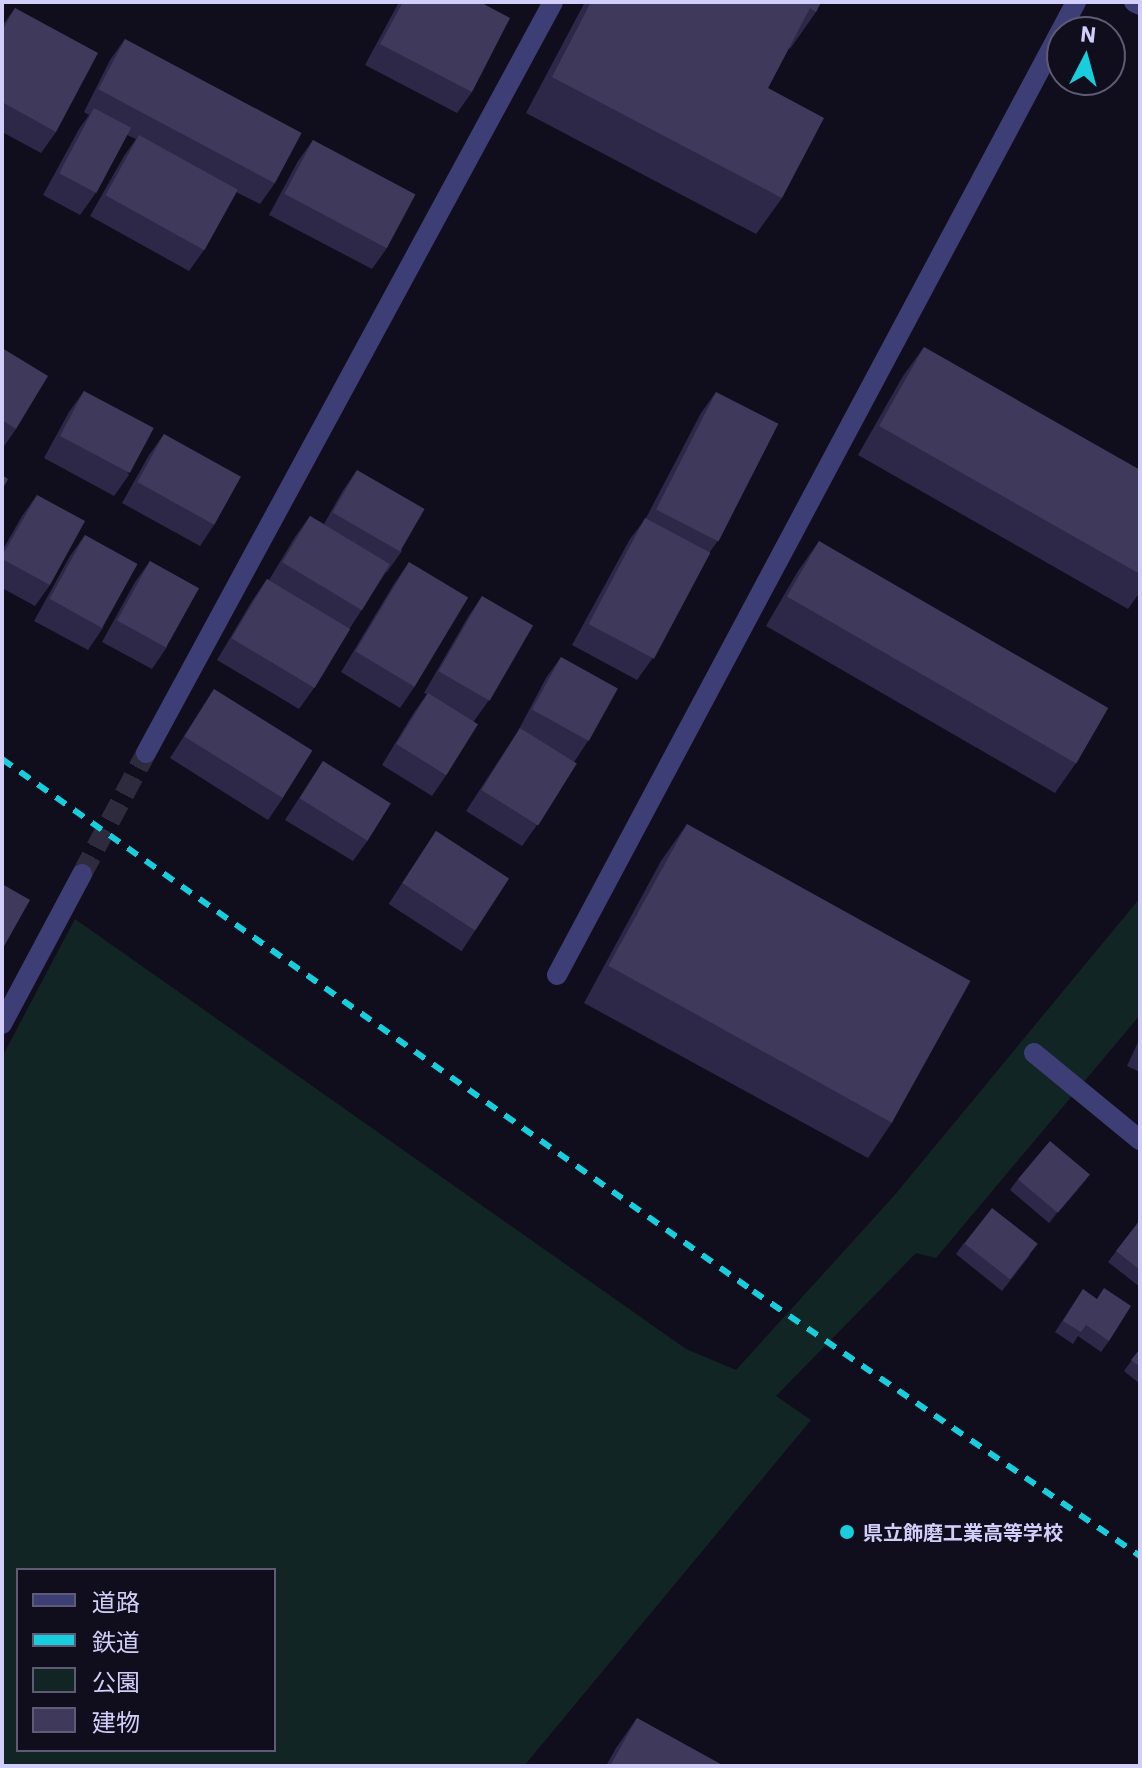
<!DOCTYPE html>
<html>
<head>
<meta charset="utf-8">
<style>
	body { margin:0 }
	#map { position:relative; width:1142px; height:1768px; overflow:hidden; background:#100e1c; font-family:"IBM Plex Sans","Noto Sans JP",sans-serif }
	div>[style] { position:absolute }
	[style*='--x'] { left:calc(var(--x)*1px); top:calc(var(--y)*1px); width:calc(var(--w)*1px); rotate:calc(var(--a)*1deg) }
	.green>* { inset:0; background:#112524 }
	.minor-tunnel>* { height:20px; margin-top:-10px; transform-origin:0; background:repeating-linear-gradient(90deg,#2d2b3d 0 20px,transparent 0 30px) }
	.minor>* { height:20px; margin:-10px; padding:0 10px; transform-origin:10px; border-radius:10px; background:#3e3e76 }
	.rail>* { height:6px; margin-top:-3px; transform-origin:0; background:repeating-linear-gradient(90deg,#18cddc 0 12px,transparent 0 22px) }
	.wall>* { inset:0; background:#2d2848; transform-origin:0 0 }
	.shaded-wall>* { inset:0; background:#1a162f }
	.building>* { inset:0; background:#3f3a5b; transform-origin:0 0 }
	.dots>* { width:22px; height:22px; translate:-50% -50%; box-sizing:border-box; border:4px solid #100e1c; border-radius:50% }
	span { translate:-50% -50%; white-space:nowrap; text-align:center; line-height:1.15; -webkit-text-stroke:8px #100e1c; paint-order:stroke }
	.poi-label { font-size:20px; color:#d2cefa; font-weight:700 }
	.left { translate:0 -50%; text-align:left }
	.frame { position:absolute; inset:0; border:4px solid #d2cefa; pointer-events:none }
	.legend { position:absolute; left:16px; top:1568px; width:260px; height:184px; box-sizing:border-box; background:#100e1c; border:2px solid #5e5b75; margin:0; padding:10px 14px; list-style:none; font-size:24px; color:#d2cefa }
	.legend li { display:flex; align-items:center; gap:16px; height:40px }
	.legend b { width:40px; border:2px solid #5e5b75 }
	.north { position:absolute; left:1046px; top:16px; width:80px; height:80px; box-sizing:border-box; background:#100e1c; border:2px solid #5e5b75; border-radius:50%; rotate:6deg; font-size:22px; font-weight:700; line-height:32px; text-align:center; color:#d2cefa }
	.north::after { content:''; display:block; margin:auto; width:28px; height:36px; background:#18cddc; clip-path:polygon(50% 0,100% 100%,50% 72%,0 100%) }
</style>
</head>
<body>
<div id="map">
	<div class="green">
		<i style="clip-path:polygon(evenodd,1140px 898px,1140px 1015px,936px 1258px,916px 1253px,776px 1396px,811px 1420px,524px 1766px,2px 1766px,2px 1057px,75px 919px,686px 1349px,736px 1370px,893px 1197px,1140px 898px,18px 1570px,274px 1570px,274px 1750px,18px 1750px,18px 1570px)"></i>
	</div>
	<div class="minor-tunnel">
		<i style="--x:82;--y:874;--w:137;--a:-62.1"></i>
	</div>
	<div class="minor">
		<i style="--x:1134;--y:2;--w:7;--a:27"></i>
		<i style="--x:146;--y:753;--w:854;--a:-61.54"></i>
		<i style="--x:557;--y:975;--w:1103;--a:-61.92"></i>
		<i style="--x:2;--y:1024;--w:170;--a:-61.9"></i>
		<i style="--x:1034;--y:1053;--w:137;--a:39.4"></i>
	</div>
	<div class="rail">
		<i style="--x:2;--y:759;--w:920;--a:35.31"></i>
		<i style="--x:753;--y:1291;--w:469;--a:34.4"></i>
	</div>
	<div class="wall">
		<i style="clip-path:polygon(399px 2px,480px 2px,472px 92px,457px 113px,365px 65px)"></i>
		<i style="clip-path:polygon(585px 2px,821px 2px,816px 12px,790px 49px,789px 48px,768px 88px,782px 198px,756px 234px,526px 113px)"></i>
		<i style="clip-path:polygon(15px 8px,56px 132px,41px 153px,2px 132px,2px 26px)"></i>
		<i style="clip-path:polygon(125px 39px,275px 183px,260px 204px,236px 192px,204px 250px,189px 271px,90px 216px,124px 156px,136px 139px,127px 135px,95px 194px,80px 215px,43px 195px,79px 129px,89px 115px,84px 112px,110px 60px)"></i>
		<i style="clip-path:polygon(313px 140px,387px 248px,372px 269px,269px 215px,298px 161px)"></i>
		<i style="clip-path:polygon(924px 347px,1140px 470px,1140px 592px,1128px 609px,858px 455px,903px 376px)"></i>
		<i style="clip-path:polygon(2px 348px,16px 429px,2px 449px)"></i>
		<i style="clip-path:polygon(84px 391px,129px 475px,114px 496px,44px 458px,69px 412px)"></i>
		<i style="clip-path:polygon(716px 392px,717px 542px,709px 553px,652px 659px,637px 680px,572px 645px,630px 539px,646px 518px,701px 413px)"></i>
		<i style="clip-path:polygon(164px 434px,214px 525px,200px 546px,122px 503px,149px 455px)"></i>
		<i style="clip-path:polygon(357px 470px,402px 551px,387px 572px,386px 572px,350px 628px,314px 688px,299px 709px,217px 660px,252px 601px,267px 579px,269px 580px,295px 537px,310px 516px,324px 524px,342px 492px)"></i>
		<i style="clip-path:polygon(37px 495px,50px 585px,35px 606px,2px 588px,2px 551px,22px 516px)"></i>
		<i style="clip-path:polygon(85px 535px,103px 628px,88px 650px,34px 621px,70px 556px)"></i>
		<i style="clip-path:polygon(819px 541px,1076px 763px,1055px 793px,766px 626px,798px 571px)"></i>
		<i style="clip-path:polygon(150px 561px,167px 647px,152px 669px,102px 642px,135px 582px)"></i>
		<i style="clip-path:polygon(409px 562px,415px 686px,400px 708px,341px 672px,394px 584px)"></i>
		<i style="clip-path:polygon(482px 596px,489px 700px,474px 721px,447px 774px,432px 796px,382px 765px,413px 714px,427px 694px,424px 693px,468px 617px)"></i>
		<i style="clip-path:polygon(561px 657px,588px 741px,574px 762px,537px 825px,522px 846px,466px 811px,518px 731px,546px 678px)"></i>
		<i style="clip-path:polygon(214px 689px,283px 798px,268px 820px,170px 758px)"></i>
		<i style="clip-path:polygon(323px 761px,368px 840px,353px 861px,285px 820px)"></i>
		<i style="clip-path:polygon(687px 824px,893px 1121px,868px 1158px,584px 1003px,661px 861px)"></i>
		<i style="left:436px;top:831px;width:87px;height:87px;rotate:33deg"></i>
		<i style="clip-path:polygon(1140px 1038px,1140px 1072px,1127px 1066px)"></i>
		<i style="clip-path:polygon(1090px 1174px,1082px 1185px,1049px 1223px,1010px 1190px,1018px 1179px)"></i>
		<i style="clip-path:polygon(1140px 1220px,1140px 1287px,1108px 1262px)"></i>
		<i style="clip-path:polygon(964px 1243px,1030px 1255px,1002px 1291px,956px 1254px)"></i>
		<i style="clip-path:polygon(1083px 1289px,1109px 1341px,1101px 1352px,1078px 1336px,1073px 1344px,1055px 1332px)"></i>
		<i style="clip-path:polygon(1140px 1349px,1140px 1382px,1139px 1383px,1124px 1371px)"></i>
		<i style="clip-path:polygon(637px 1718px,724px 1766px,606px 1766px,616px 1748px)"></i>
	</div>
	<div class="shaded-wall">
		<i style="clip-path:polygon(1090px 1174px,1082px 1185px,1049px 1223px,1057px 1212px)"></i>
	</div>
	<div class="building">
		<i style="clip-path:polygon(403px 2px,480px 2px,510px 18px,472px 92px,380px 44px)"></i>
		<i style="clip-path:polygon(591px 2px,821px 2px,816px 12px,810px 8px,768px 88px,824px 118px,782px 198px,552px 77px)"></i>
		<i style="clip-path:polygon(15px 8px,98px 53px,56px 132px,2px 102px,2px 31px)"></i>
		<i style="left:125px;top:39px;width:200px;height:57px;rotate:28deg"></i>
		<i style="left:94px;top:108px;width:42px;height:74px;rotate:28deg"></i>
		<i style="left:139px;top:135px;width:113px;height:69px;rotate:29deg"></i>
		<i style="left:313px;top:140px;width:116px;height:61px;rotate:28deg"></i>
		<i style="clip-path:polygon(924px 347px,1140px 470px,1140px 574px,879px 426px)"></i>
		<i style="clip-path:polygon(2px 348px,48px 376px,16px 429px,2px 420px)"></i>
		<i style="left:84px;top:391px;width:79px;height:51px;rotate:28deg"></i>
		<i style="left:716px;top:392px;width:70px;height:132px;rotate:27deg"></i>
		<i style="left:164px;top:434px;width:88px;height:55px;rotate:29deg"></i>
		<i style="left:357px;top:470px;width:78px;height:49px;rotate:30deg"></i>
		<i style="clip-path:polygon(2px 475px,8px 479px,2px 490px)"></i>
		<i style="clip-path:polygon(37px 495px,85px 521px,50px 585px,2px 559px,2px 556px)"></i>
		<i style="left:310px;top:516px;width:93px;height:54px;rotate:31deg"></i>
		<i style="left:645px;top:518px;width:74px;height:120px;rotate:28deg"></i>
		<i style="left:85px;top:535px;width:60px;height:73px;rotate:29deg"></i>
		<i style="left:819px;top:541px;width:334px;height:64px;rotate:30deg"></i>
		<i style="left:150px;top:561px;width:56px;height:68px;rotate:29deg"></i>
		<i style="left:409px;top:562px;width:69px;height:104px;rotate:31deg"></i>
		<i style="left:267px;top:579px;width:97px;height:69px;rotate:31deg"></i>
		<i style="left:482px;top:596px;width:59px;height:87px;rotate:30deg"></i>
		<i style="left:561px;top:657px;width:65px;height:60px;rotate:29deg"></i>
		<i style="left:214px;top:689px;width:116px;height:56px;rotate:32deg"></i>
		<i style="left:428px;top:693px;width:59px;height:60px;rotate:32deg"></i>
		<i style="left:520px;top:728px;width:67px;height:73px;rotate:32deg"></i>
		<i style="left:323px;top:761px;width:80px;height:44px;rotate:32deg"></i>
		<i style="left:687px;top:824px;width:324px;height:162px;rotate:29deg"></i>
		<i style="left:436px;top:831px;width:87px;height:62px;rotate:33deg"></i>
		<i style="clip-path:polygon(2px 884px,30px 900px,3px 948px,2px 947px)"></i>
		<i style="left:1050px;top:1141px;width:52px;height:50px;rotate:40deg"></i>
		<i style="left:992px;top:1208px;width:58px;height:45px;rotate:38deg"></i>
		<i style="clip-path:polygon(1140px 1220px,1140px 1270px,1116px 1251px)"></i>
		<i style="clip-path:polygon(1104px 1288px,1131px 1306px,1109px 1341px,1086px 1325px,1081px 1332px,1063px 1321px,1083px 1289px,1097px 1299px)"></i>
		<i style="clip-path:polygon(1140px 1349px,1140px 1367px,1131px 1360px)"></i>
		<i style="clip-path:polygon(637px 1718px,724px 1766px,610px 1766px)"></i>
	</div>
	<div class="dots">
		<i style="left:847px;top:1532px;background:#18cddc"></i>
	</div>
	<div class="poi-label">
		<span class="left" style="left:863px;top:1532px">県立飾磨工業高等学校</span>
	</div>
	<div class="frame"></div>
	<ul class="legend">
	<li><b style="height:10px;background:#3e3e76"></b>道路</li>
	<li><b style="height:10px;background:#18cddc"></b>鉄道</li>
	<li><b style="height:22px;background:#112524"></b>公園</li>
	<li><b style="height:22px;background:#3f3a5b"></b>建物</li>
	</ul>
	<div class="north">N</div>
</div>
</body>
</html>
